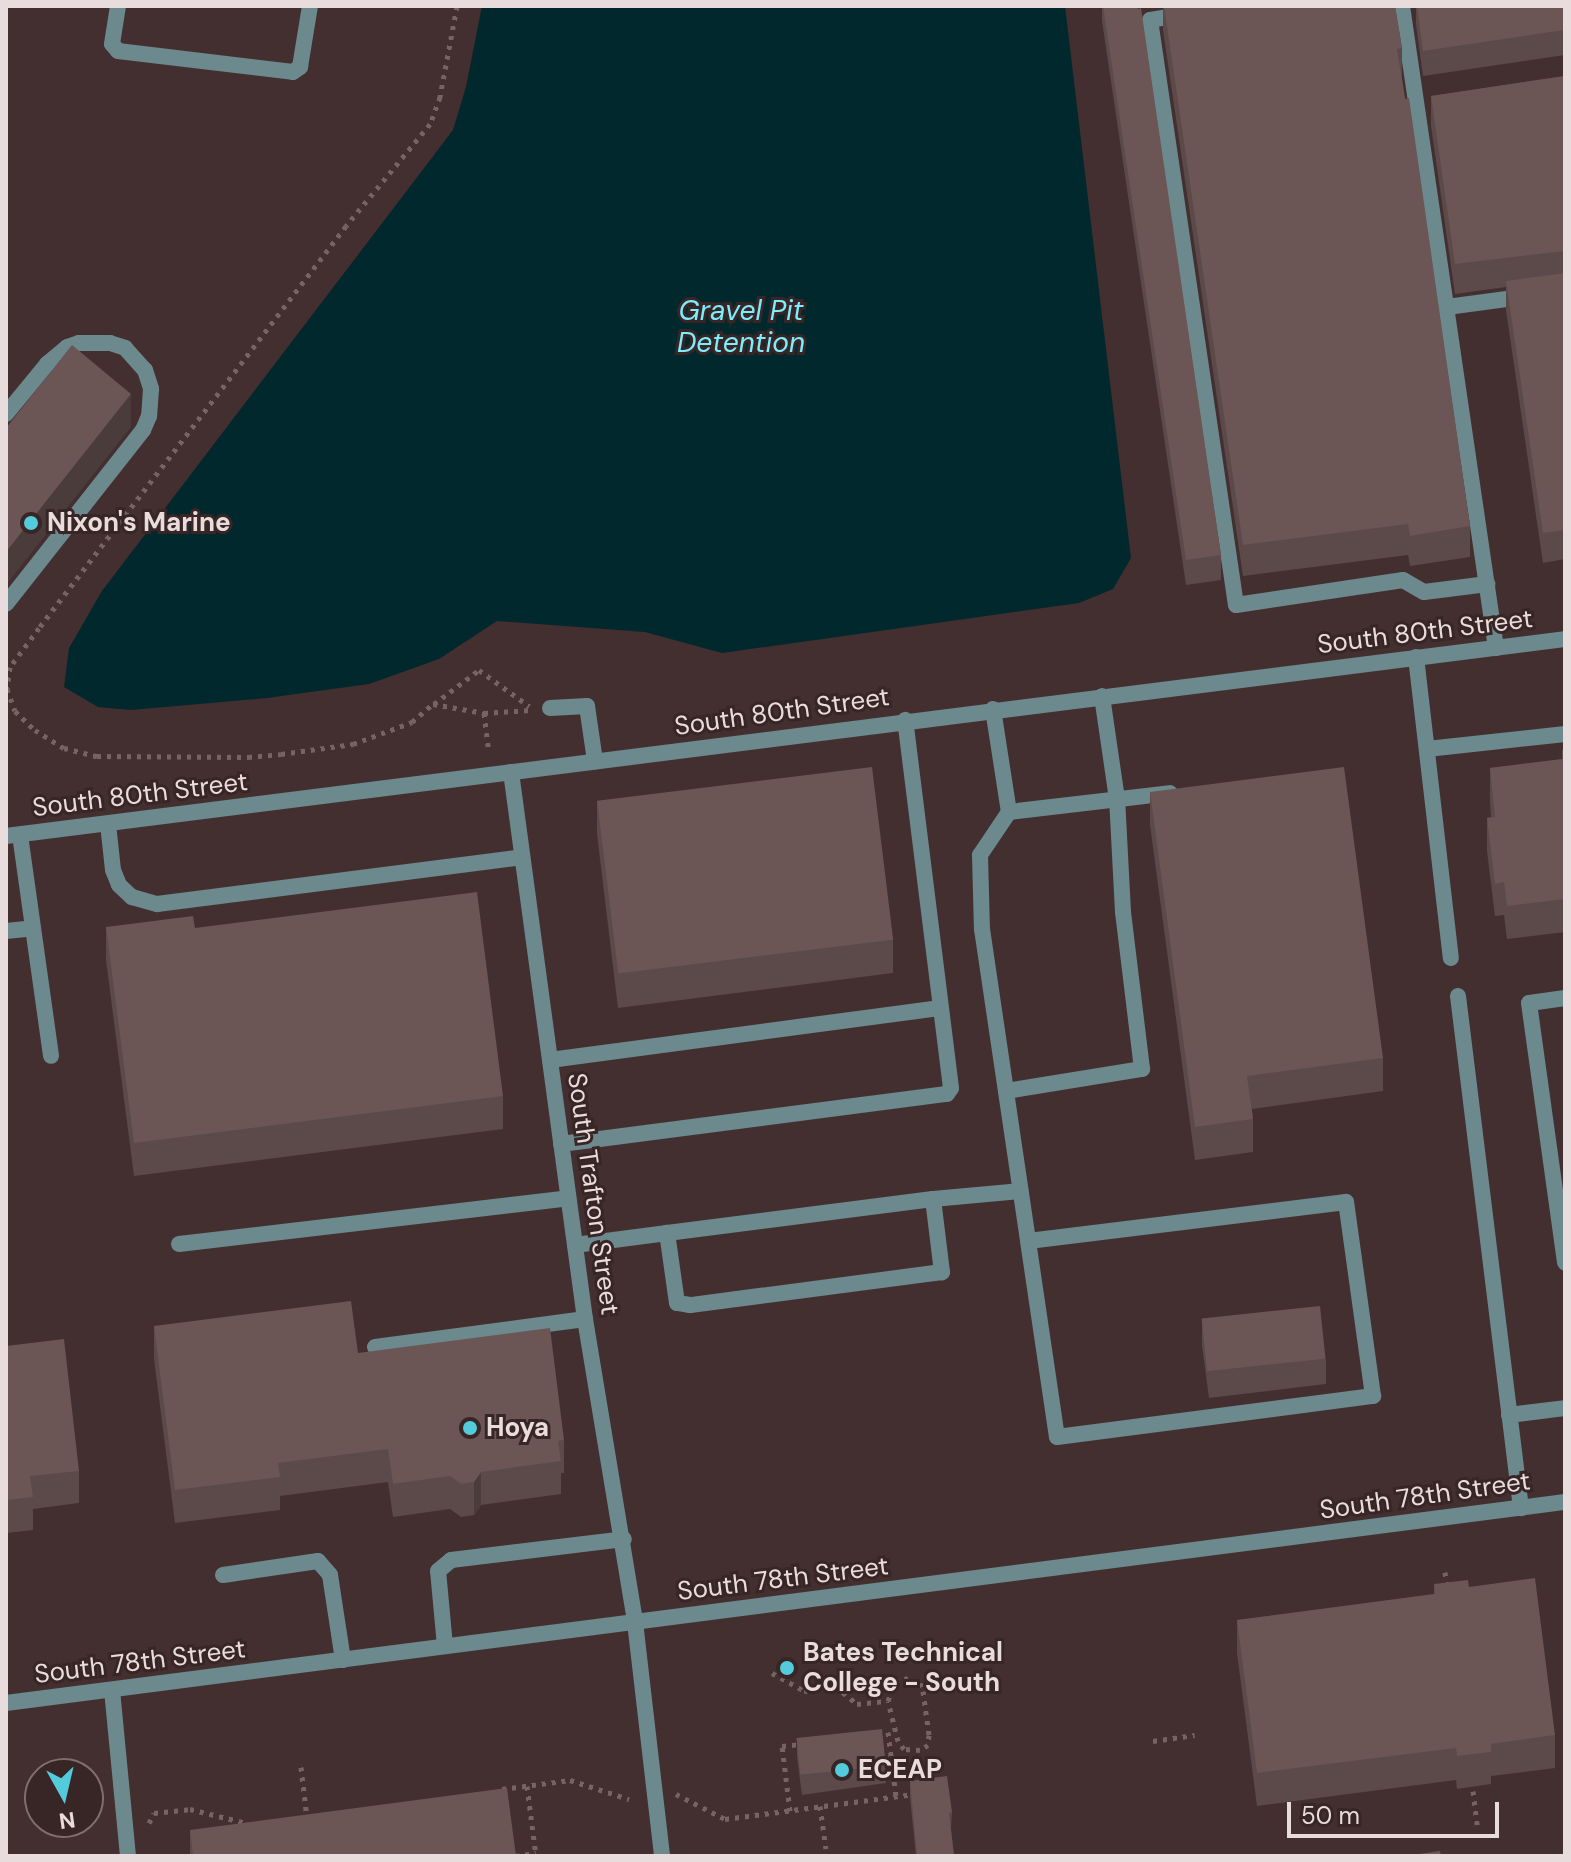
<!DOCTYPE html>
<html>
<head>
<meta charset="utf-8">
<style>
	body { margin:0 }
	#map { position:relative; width:1571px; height:1862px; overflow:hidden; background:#432f2f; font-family:"DM Sans",sans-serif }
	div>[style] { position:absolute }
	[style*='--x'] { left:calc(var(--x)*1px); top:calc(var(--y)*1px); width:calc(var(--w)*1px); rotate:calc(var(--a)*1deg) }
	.water>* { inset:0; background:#00282d }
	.path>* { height:5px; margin-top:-2.5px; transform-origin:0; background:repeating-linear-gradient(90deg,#766464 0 4px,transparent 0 10px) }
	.service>* { height:16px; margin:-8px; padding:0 8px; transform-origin:8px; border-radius:8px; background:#6c898d }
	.minor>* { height:16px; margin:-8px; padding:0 8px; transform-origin:8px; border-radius:8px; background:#6c898d }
	.wall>* { inset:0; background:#5c4949 }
	.shaded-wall>* { inset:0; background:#4b3c3c }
	.building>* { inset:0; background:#6b5555; transform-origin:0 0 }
	.dots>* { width:22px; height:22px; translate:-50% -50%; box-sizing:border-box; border:4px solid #382526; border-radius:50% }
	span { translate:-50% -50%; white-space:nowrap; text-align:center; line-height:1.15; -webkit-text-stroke:6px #382526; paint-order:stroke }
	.poi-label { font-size:26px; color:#e9dcdc; font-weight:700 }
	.left { translate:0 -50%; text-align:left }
	.street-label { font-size:26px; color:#e9dcdc }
	.water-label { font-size:28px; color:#7dedfc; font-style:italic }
	.frame { position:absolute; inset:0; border:8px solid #e9dcdc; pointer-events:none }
	.north { position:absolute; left:24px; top:1758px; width:80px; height:80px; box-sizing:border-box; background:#382526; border:2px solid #7f6e6f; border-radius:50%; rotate:172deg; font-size:22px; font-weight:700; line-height:32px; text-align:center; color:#e9dcdc }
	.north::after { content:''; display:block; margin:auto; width:28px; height:36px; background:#53cbda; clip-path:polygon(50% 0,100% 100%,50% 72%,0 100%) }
	.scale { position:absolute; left:1287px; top:1802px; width:212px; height:36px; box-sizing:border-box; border:4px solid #e9dcdc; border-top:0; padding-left:10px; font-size:24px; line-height:28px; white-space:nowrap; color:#e9dcdc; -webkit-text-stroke:6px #382526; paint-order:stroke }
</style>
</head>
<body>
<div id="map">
	<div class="water">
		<i style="clip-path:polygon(482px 6px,1065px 6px,1131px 558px,1113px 589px,1079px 603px,722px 653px,645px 632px,497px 621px,439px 659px,369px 684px,267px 698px,131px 710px,98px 707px,64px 687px,69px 648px,102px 591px,453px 130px,466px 87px)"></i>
	</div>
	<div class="path">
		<i style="--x:457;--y:6;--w:93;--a:100.6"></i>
		<i style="--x:440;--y:97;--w:29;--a:110"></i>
		<i style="--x:430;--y:124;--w:132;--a:129.5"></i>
		<i style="--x:346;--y:226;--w:506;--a:127.37"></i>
		<i style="--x:39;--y:628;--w:49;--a:126.6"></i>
		<i style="--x:10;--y:667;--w:22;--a:98"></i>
		<i style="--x:7;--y:689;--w:23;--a:70"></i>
		<i style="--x:15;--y:711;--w:28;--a:44"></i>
		<i style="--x:35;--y:730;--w:34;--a:32"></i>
		<i style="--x:64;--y:748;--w:34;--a:14"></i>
		<i style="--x:97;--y:756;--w:151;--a:0.4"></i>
		<i style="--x:248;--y:757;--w:33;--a:-5"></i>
		<i style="--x:281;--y:754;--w:73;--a:-7.9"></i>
		<i style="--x:353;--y:744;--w:63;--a:-20.4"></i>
		<i style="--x:412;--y:722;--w:28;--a:-41"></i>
		<i style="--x:433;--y:704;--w:52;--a:10"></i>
		<i style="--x:484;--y:713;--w:47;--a:-3.7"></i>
		<i style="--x:434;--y:704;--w:56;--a:-37.1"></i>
		<i style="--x:479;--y:670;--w:62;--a:35.8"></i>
		<i style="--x:484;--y:713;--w:39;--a:83"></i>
		<i style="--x:1445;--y:1572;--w:16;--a:83"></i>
		<i style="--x:772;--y:1673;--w:37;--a:29"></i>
		<i style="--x:804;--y:1691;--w:31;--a:-9"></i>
		<i style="--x:835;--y:1686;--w:28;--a:39"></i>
		<i style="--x:857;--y:1704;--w:30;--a:-6"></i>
		<i style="--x:904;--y:1678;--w:17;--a:17"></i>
		<i style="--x:920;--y:1683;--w:9;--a:69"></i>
		<i style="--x:923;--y:1691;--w:44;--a:82.2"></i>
		<i style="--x:929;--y:1735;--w:10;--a:96"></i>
		<i style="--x:928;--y:1745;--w:9;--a:148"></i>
		<i style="--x:920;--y:1750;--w:16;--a:-176"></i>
		<i style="--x:904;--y:1749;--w:10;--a:-127"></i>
		<i style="--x:898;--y:1741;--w:41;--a:-104"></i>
		<i style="--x:888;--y:1701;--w:21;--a:-71"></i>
		<i style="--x:895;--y:1681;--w:9;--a:-18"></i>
		<i style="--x:878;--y:1733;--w:10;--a:-6"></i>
		<i style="--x:888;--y:1732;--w:64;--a:82.9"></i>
		<i style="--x:1153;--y:1741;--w:42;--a:-8.1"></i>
		<i style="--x:301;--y:1767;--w:51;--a:83.3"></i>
		<i style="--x:527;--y:1786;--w:71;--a:82.7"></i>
		<i style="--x:502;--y:1789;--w:69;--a:-7.5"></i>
		<i style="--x:570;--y:1780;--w:62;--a:17.9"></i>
		<i style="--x:1473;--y:1791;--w:38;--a:83"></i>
		<i style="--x:676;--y:1794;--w:55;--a:27"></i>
		<i style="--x:725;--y:1819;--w:191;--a:-7.5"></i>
		<i style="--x:820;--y:1806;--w:43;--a:82.1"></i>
		<i style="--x:790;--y:1811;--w:65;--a:-97"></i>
		<i style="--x:782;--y:1746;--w:18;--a:-6"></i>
		<i style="--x:149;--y:1823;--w:11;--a:-63"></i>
		<i style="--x:154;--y:1813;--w:36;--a:-6"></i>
		<i style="--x:190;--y:1809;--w:58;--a:14"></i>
		<i style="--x:803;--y:1853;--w:3;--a:90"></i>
		<i style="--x:515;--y:1856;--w:21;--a:-8"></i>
	</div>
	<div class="service">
		<i style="--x:118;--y:6;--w:38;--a:99"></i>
		<i style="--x:112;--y:44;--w:9;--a:49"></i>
		<i style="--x:118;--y:51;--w:176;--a:6.8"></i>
		<i style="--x:293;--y:72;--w:9;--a:-36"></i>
		<i style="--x:300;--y:67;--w:62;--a:-80.7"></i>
		<i style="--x:1402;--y:6;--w:649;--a:81.67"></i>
		<i style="--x:1181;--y:15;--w:31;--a:171"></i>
		<i style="--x:1150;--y:20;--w:591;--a:81.64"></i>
		<i style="--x:1236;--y:605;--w:169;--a:-8.5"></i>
		<i style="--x:1403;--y:580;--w:24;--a:30"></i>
		<i style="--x:1424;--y:592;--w:64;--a:-7.2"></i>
		<i style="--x:1447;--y:307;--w:119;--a:-7.7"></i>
		<i style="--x:6;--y:414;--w:65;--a:-50.6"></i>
		<i style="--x:47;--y:364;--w:26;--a:-40"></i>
		<i style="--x:67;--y:347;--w:13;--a:-18"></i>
		<i style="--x:79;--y:343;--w:31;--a:0"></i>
		<i style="--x:110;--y:343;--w:16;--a:18"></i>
		<i style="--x:125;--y:348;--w:30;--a:48"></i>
		<i style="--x:145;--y:370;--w:20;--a:72"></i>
		<i style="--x:151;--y:389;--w:27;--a:94"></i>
		<i style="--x:149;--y:416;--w:15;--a:113"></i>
		<i style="--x:143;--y:430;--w:221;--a:128.2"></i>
		<i style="--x:1416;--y:657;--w:303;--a:83.4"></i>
		<i style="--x:550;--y:708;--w:37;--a:-3"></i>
		<i style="--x:587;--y:706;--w:56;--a:81.7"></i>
		<i style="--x:993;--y:709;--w:104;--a:81.2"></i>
		<i style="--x:1009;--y:812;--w:52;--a:124"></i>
		<i style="--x:980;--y:855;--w:74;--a:88.5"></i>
		<i style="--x:982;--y:929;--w:315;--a:81.6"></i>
		<i style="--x:1028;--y:1241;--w:198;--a:81.6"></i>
		<i style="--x:1057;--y:1437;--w:319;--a:-7.4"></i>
		<i style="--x:1373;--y:1396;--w:196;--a:-97.9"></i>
		<i style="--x:1346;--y:1202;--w:320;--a:173"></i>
		<i style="--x:1427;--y:749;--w:139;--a:-6.2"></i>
		<i style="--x:1009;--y:812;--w:162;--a:-6.7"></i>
		<i style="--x:108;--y:824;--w:46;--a:83.8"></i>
		<i style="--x:113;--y:870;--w:16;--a:68"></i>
		<i style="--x:119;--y:885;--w:18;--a:43"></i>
		<i style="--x:132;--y:897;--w:26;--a:16"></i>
		<i style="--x:157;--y:904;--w:368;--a:-7.3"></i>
		<i style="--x:20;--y:835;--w:223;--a:82"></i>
		<i style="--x:6;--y:931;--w:27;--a:-6"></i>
		<i style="--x:1458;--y:996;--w:516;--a:82.99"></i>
		<i style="--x:1565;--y:998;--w:36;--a:172"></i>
		<i style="--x:1529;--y:1003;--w:262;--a:82.1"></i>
		<i style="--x:550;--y:1060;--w:394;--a:-7.6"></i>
		<i style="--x:1006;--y:1091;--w:138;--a:-9.2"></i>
		<i style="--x:1142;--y:1069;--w:158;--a:-96.9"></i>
		<i style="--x:1123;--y:912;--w:113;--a:-93"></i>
		<i style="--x:1117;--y:799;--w:104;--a:-98.3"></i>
		<i style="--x:561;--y:1144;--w:389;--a:-7.4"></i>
		<i style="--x:947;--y:1094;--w:7;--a:-56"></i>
		<i style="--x:951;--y:1088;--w:371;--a:-97.1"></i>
		<i style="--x:933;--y:1199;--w:88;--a:-5.2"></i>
		<i style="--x:179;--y:1244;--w:392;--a:-6.7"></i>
		<i style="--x:575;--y:1245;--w:93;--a:-7.4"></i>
		<i style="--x:667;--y:1233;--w:268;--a:-7.3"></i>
		<i style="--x:933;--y:1199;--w:74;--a:83"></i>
		<i style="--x:942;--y:1272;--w:254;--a:172.5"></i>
		<i style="--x:690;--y:1305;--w:13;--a:-171"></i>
		<i style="--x:677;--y:1303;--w:71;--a:-98.1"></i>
		<i style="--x:375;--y:1347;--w:212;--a:-7.6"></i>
		<i style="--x:1509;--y:1415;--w:56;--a:-7.1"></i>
		<i style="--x:223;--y:1575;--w:96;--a:-8.4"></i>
		<i style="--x:318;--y:1561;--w:18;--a:49"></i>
		<i style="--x:330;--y:1575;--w:86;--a:81.3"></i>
		<i style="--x:635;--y:1622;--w:236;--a:83.4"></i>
		<i style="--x:445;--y:1646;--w:75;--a:-95.3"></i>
		<i style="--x:438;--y:1571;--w:17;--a:-40"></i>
		<i style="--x:451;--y:1560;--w:174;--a:-6.9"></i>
		<i style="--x:112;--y:1690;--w:167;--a:84.5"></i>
	</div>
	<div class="minor">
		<i style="--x:511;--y:772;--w:552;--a:82.3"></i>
		<i style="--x:585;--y:1319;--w:307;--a:80.6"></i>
		<i style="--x:6;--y:836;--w:1571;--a:-7.2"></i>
		<i style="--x:6;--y:1703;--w:1572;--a:-7.35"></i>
	</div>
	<div class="wall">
		<i style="clip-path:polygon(1102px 6px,1137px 6px,1221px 555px,1221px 580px,1186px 585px,1102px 21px)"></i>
		<i style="clip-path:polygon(1163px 6px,1395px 6px,1402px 48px,1402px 78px,1470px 526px,1470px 557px,1410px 566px,1408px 555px,1243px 576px,1163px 30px)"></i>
		<i style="clip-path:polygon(1416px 6px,1565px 6px,1565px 55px,1423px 76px,1416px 24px)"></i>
		<i style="clip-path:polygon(1565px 76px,1565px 559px,1543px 563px,1506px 310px,1506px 287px,1455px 294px,1431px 126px,1431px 96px)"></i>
		<i style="clip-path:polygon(1562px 750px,1565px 750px,1565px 932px,1507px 939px,1504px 915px,1495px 916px,1487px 851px,1487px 818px,1491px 817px,1490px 801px,1490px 768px,1562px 759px)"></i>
		<i style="clip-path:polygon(1150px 792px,1383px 1058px,1383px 1091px,1252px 1109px,1253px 1119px,1253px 1152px,1195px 1160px,1150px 825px)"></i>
		<i style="clip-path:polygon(597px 801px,893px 940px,893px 973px,618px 1008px,597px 834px)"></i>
		<i style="clip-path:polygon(106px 927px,195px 928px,503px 1096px,503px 1129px,134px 1176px,106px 960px)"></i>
		<i style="clip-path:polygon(1202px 1320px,1326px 1359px,1326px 1384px,1209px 1398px,1202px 1345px)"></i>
		<i style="clip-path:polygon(154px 1326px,358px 1353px,564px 1440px,564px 1473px,561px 1473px,561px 1494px,481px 1505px,474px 1515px,461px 1517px,450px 1509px,393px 1517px,388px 1482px,280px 1496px,280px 1510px,175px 1523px,154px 1359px)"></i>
		<i style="clip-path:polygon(6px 1346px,79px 1471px,79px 1503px,33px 1509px,33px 1530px,7px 1533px)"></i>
		<i style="clip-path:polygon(1434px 1584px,1469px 1587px,1555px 1735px,1555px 1768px,1491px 1776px,1491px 1784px,1457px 1789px,1456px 1780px,1257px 1806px,1237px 1653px,1237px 1620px,1434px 1594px)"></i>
		<i style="clip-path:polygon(797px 1740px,886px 1766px,886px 1783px,802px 1795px,797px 1757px)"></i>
		<i style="clip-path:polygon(910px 1781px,952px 1812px,951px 1829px,954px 1856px,916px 1856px,910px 1798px)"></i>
		<i style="clip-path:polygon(190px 1830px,516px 1856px,190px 1856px)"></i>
	</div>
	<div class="shaded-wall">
		<i style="clip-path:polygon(131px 394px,131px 427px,6px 585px,6px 552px)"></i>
		<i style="clip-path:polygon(481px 1472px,481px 1505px,474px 1515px,474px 1482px)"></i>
	</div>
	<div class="building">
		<i style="clip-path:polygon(1103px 6px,1137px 6px,1138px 9px,1141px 8px,1221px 555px,1186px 560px)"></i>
		<i style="clip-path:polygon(1164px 6px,1395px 6px,1402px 48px,1397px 49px,1405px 99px,1409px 98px,1470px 526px,1410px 536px,1408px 524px,1243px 545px)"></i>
		<i style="clip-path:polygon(1417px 6px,1565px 6px,1565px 30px,1423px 51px)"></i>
		<i style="clip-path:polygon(1565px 76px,1565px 251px,1455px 264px,1431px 96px)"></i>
		<i style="clip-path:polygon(1565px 273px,1565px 530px,1543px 533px,1506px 281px)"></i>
		<i style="clip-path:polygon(72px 345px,131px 394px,6px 552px,6px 428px)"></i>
		<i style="clip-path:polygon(1562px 750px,1565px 750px,1565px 899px,1507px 906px,1504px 882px,1495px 884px,1487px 818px,1495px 817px,1490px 768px,1563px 759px)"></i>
		<i style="left:872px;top:767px;width:174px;height:277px;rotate:83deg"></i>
		<i style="clip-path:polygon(1344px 767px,1383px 1058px,1247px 1076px,1253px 1119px,1195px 1127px,1150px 792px)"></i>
		<i style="clip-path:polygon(477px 892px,503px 1096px,134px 1143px,106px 927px,193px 916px,195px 928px)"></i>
		<i style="clip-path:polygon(351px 1301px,358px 1353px,550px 1328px,564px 1440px,558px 1441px,561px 1461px,481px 1472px,474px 1482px,461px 1484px,450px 1476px,393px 1484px,388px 1449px,278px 1463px,280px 1477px,175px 1490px,154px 1326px)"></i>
		<i style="left:1320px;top:1306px;width:53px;height:119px;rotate:84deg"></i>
		<i style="clip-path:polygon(64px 1339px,79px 1471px,30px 1476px,33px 1497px,7px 1500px,6px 1346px)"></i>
		<i style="clip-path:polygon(1535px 1578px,1555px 1735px,1491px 1744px,1491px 1752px,1457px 1756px,1456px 1748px,1257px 1773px,1237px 1620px,1435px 1594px,1434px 1584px,1468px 1580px,1469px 1587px)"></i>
		<i style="left:882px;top:1729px;width:37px;height:86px;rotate:84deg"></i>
		<i style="clip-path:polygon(947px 1776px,952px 1812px,949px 1813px,954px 1856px,917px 1856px,910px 1781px)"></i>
		<i style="clip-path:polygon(507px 1788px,516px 1856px,193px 1856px,190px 1830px)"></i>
		<i style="clip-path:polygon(1440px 1851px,1441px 1856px,1412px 1856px,1412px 1855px)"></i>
	</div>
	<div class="dots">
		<i style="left:31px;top:523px;background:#53cbda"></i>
		<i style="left:470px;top:1428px;background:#53cbda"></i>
		<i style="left:787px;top:1668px;background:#53cbda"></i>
		<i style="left:842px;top:1770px;background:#53cbda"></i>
	</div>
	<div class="poi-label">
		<span class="left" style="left:47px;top:523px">Nixon's Marine</span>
		<span class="left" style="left:486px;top:1428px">Hoya</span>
		<span class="left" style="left:803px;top:1668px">Bates Technical<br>College - South</span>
		<span class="left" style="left:858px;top:1770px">ECEAP</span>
	</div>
	<div class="street-label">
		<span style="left:1425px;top:632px;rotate:-7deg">South 80th Street</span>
		<span style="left:782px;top:712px;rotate:-8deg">South 80th Street</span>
		<span style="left:140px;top:795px;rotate:-7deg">South 80th Street</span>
		<span style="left:593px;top:1194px;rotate:82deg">South Trafton Street</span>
		<span style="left:1425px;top:1496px;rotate:-8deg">South 78th Street</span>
		<span style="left:783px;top:1579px;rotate:-7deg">South 78th Street</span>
		<span style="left:140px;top:1662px;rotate:-7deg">South 78th Street</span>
	</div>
	<div class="water-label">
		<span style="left:741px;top:327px">Gravel Pit<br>Detention</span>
	</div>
	<div class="frame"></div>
	<div class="north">N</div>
	<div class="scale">50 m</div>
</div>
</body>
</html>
